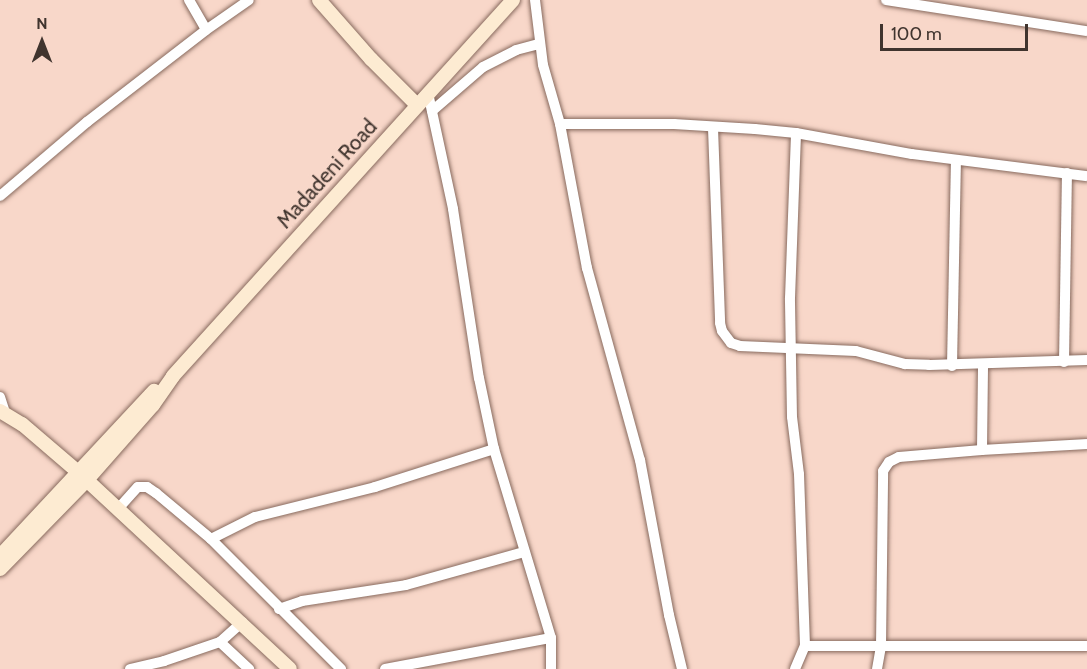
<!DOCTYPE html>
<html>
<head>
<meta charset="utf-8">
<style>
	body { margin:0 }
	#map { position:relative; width:1087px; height:669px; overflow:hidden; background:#f8d7c9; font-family:Cabin,sans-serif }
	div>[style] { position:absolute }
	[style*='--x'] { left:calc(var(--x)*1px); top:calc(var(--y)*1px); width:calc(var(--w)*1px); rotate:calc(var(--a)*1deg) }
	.roads { filter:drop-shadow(0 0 2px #886a5e) drop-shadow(0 0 2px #886a5e) }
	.street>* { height:10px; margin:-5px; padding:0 5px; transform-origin:5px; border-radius:5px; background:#fff }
	.secondary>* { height:14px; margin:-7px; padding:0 7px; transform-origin:7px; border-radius:7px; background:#fdebd2 }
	span { translate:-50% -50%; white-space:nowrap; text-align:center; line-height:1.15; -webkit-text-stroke:6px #f8d7c9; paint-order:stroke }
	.street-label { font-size:21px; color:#40342e }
	.north { position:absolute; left:12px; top:12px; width:60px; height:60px; -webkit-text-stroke:4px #f8d7c9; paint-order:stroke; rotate:0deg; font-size:16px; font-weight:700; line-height:24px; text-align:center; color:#40342e }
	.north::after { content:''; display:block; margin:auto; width:21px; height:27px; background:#40342e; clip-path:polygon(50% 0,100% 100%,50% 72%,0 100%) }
	.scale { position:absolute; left:880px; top:24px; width:148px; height:27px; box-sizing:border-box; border:3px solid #40342e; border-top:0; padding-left:8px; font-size:18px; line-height:21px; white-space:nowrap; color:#40342e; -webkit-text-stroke:4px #f8d7c9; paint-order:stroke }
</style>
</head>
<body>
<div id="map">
	<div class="roads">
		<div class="street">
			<i style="--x:189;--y:0;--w:34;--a:60"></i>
			<i style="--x:535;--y:0;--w:65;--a:83"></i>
			<i style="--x:543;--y:65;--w:61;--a:73.9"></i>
			<i style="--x:560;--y:124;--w:147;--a:79.4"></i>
			<i style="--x:587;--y:268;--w:199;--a:74.6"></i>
			<i style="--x:640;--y:460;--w:158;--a:79.4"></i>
			<i style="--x:669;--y:615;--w:56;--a:76.5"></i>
			<i style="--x:886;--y:0;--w:203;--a:8.8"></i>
			<i style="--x:428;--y:93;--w:119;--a:77.8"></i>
			<i style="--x:453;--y:209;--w:171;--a:81.3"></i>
			<i style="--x:479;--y:378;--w:73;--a:78.1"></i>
			<i style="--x:494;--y:449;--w:197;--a:73.2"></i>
			<i style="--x:551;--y:638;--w:31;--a:90"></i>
			<i style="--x:432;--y:111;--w:67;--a:-40.8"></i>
			<i style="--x:483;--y:67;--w:37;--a:-27"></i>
			<i style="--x:516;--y:50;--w:23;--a:-15"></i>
			<i style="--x:560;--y:124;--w:114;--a:0"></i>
			<i style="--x:674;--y:124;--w:81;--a:3.5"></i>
			<i style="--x:755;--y:129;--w:41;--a:5.6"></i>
			<i style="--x:796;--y:133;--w:118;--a:10.3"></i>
			<i style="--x:912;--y:154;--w:176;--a:7.2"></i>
			<i style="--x:713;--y:128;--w:195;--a:87.9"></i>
			<i style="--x:720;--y:323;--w:8;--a:76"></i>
			<i style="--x:722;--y:331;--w:15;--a:53"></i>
			<i style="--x:731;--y:343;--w:9;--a:18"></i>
			<i style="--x:740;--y:346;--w:116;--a:2.5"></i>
			<i style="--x:856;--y:351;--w:51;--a:14.9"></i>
			<i style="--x:905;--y:364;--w:24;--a:2"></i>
			<i style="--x:929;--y:365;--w:158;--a:-1.8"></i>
			<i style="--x:0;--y:196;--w:114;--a:-40.4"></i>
			<i style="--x:87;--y:122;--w:150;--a:-37.7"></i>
			<i style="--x:206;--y:30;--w:52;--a:-34.9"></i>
			<i style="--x:1064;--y:362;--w:189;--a:-89.1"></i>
			<i style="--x:952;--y:366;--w:206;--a:-88.9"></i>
			<i style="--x:0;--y:397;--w:16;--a:72"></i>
			<i style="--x:982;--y:450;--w:105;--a:-3.3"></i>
			<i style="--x:117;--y:510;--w:31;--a:-48"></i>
			<i style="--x:138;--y:487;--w:9;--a:0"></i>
			<i style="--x:147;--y:487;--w:11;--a:34"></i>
			<i style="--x:156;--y:493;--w:72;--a:39.9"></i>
			<i style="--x:211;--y:539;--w:184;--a:45"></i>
			<i style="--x:211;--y:539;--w:49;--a:-26.6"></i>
			<i style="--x:255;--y:517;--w:124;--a:-14"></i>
			<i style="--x:375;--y:487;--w:125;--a:-17.7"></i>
			<i style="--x:279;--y:609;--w:24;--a:-19"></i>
			<i style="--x:302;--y:601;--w:105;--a:-8.7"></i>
			<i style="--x:406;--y:585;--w:123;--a:-15.6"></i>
			<i style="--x:220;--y:642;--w:40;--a:43"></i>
			<i style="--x:805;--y:646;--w:282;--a:0"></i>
			<i style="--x:130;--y:669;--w:35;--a:-13"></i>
			<i style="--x:164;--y:661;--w:59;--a:-18.7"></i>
			<i style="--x:220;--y:642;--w:30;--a:-42"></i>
			<i style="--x:385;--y:669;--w:169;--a:-10.6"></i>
			<i style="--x:795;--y:669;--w:25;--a:-67"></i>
			<i style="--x:805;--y:646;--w:172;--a:-92"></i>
			<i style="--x:799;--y:474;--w:57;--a:-97"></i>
			<i style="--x:792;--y:417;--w:119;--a:-91"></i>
			<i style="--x:790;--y:298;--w:165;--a:-87.9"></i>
			<i style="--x:877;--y:669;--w:23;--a:-80"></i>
			<i style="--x:881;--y:646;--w:175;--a:-89.3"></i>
			<i style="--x:883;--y:471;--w:11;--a:-56"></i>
			<i style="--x:889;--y:462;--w:11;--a:-27"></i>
			<i style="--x:899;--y:457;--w:83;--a:-4.8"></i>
			<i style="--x:982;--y:450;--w:85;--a:-89.3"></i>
		</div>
		<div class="secondary">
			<i style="--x:319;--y:0;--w:79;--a:48.6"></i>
			<i style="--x:371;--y:59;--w:65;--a:45"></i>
			<i style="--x:0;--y:411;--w:26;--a:31"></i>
			<i style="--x:22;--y:424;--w:74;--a:40.6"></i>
			<i style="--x:78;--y:472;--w:289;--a:42.9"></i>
			<i style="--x:0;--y:556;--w:226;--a:-47"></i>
			<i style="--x:0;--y:569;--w:124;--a:-45.7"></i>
			<i style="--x:87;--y:480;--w:100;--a:-48.7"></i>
			<i style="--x:153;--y:405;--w:35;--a:-55"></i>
			<i style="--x:173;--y:376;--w:507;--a:-47.88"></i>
		</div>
	</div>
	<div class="street-label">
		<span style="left:327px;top:174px;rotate:-48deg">Madadeni Road</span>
	</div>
	<div class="north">N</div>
	<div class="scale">100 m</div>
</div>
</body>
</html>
